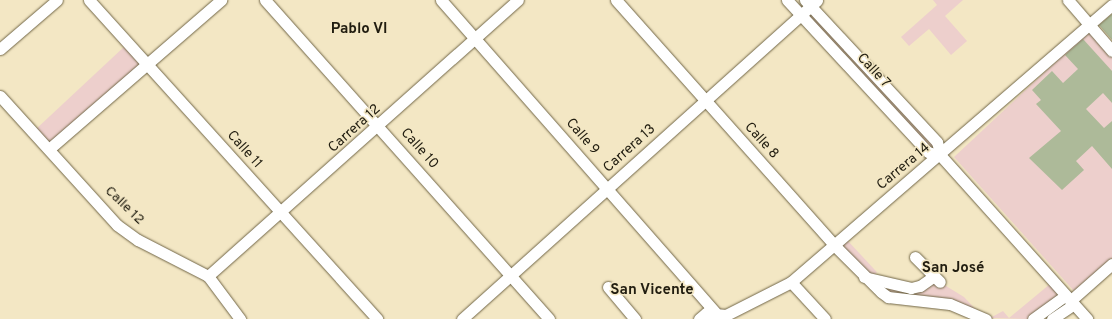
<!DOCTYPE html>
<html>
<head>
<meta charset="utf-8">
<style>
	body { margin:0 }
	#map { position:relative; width:1112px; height:319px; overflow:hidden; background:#f3e7c4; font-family:Overpass,sans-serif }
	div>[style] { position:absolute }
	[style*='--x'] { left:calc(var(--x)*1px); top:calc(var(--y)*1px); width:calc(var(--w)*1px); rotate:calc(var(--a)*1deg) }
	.green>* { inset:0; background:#edcfcc; transform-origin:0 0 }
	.building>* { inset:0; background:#adba99 }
	.roads { filter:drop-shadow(0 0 1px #716647) drop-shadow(0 0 1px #716647) }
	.street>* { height:11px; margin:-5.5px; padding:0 5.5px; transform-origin:5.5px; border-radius:5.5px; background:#fff }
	span { translate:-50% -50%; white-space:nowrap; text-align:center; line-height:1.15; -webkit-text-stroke:3px #f3e7c4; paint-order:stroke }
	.street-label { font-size:14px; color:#211d10 }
	.neighbourhood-label { font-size:15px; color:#211d10; font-weight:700 }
</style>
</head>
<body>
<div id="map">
	<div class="green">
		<i style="clip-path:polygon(933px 0,963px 0,945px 16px,967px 41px,951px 55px,929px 29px,909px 46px,901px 37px,937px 5px)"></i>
		<i style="clip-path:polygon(812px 12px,934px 146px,930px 149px,807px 16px)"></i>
		<i style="clip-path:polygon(1090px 30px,1112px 56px,1112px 258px,1074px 291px,954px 157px)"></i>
		<i style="left:125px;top:46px;width:25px;height:123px;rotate:47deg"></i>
		<i style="left:847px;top:240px;width:44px;height:11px;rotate:47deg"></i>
		<i style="clip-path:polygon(933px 278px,964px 297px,982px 316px,888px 295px,879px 279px,911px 293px)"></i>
		<i style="clip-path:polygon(1050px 284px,1061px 296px,1034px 316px,1027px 319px,990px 318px,1003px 311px,1009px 318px)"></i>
	</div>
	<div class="building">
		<i style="clip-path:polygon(1112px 14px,1112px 40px,1099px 25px)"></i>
		<i style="clip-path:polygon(1083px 39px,1112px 71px,1112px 103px,1103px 93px,1086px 109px,1104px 128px,1112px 121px,1112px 169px,1092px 146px,1076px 161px,1084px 170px,1062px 190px,1029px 158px,1061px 131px,1036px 104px,1041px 100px,1032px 90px,1052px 71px,1063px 83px,1078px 69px,1065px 55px)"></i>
	</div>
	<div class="roads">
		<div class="street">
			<i style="--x:89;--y:0;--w:430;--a:47.9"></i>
			<i style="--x:265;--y:0;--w:427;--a:48.3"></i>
			<i style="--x:441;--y:0;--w:415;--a:48.7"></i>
			<i style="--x:616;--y:0;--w:328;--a:48.3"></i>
			<i style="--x:834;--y:245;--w:66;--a:45"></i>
			<i style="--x:881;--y:292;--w:9;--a:36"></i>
			<i style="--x:888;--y:297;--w:62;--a:6.4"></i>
			<i style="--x:950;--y:304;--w:39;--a:23"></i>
			<i style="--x:787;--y:0;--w:207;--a:47.2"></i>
			<i style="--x:928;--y:152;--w:14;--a:17"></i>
			<i style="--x:805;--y:0;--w:194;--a:47.1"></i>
			<i style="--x:937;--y:142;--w:15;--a:74"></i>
			<i style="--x:941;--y:156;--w:219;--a:48.1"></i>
			<i style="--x:1068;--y:0;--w:67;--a:49.2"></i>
			<i style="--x:0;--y:49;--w:75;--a:-40.7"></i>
			<i style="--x:0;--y:96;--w:174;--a:47.8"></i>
			<i style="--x:117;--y:225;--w:26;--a:36"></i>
			<i style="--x:138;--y:240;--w:79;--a:27.2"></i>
			<i style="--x:208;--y:276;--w:54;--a:53.3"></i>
			<i style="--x:49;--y:149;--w:228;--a:-40.9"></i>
			<i style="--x:915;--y:257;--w:35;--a:45"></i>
			<i style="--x:208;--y:276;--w:415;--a:-41.7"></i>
			<i style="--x:864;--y:277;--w:48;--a:13.2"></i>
			<i style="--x:911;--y:288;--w:9;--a:-13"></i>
			<i style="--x:920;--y:286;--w:16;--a:-35"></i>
			<i style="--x:791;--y:282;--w:50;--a:47.4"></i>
			<i style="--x:608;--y:287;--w:42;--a:49.8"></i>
			<i style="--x:1070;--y:301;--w:56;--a:-41.4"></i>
			<i style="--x:462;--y:319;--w:477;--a:-41.9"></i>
			<i style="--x:699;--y:319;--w:9;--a:-41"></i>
			<i style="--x:706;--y:313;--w:20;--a:6"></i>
			<i style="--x:726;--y:315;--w:73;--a:-26.9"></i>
			<i style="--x:791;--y:282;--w:424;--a:-40.8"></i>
			<i style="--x:1033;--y:319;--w:39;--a:-36"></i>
			<i style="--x:1052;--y:319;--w:25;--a:-34"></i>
		</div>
	</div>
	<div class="street-label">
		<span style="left:873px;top:71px;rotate:47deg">Calle 7</span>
		<span style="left:355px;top:129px;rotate:-42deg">Carrera 12</span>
		<span style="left:582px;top:137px;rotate:49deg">Calle 9</span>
		<span style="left:761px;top:141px;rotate:48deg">Calle 8</span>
		<span style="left:419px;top:149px;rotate:48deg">Calle 10</span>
		<span style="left:630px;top:149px;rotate:-42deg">Carrera 13</span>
		<span style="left:244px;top:150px;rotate:48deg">Calle 11</span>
		<span style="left:904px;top:167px;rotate:-40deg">Carrera 14</span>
		<span style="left:124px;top:206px;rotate:44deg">Calle 12</span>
	</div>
	<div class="neighbourhood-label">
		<span style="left:359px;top:30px">Pablo VI</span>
		<span style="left:953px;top:269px">San José</span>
		<span style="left:652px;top:291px">San Vicente</span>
	</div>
</div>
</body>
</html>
